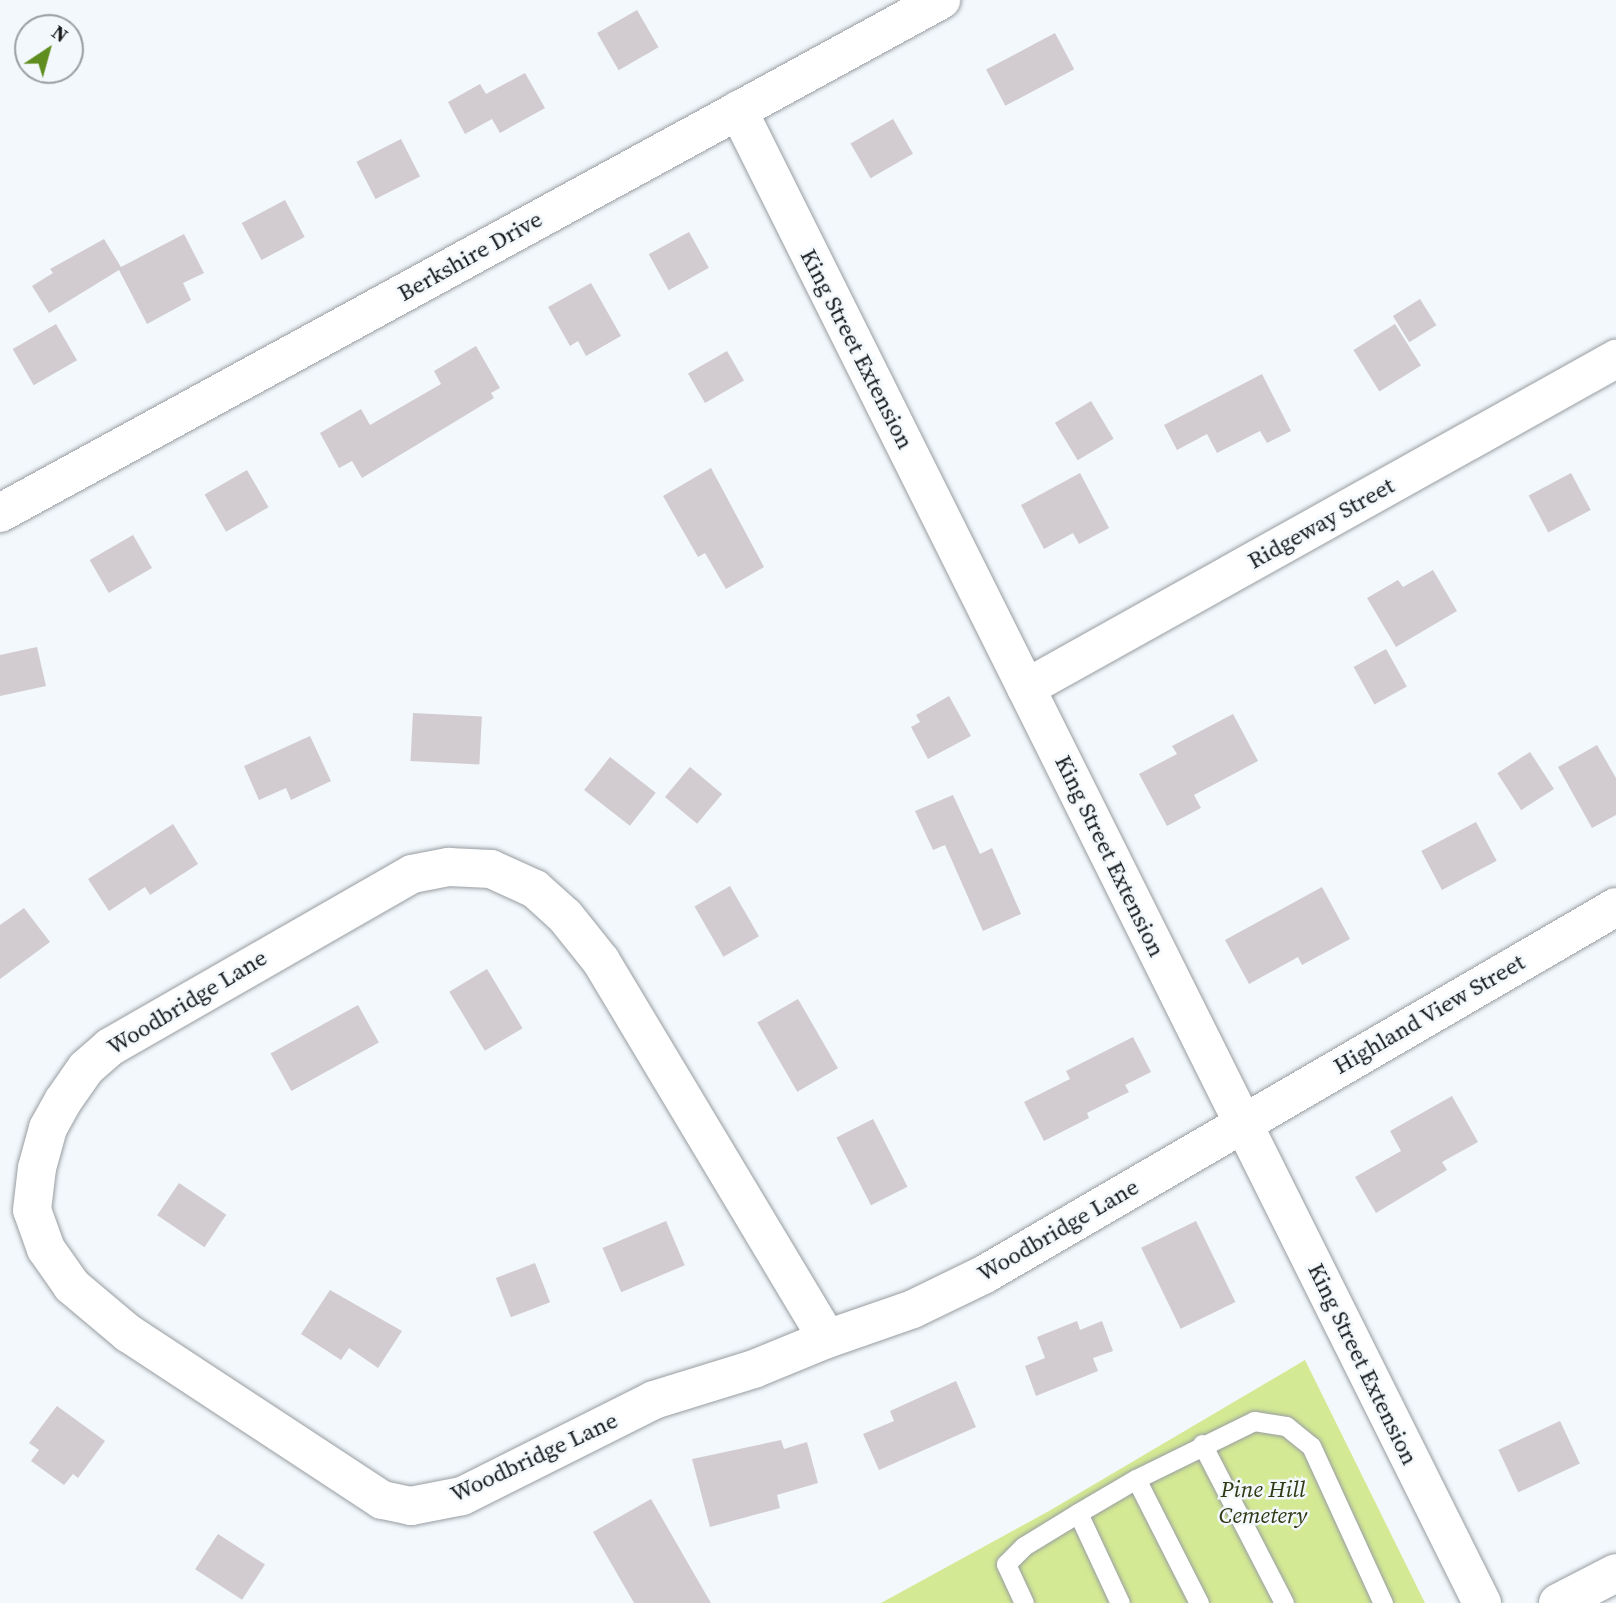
<!DOCTYPE html>
<html>
<head>
<meta charset="utf-8">
<style>
	body { margin:0 }
	#map { position:relative; width:1616px; height:1603px; overflow:hidden; background:#f2f8fc; font-family:"Source Serif 4",serif }
	div>[style] { position:absolute }
	[style*='--x'] { left:calc(var(--x)*1px); top:calc(var(--y)*1px); width:calc(var(--w)*1px); rotate:calc(var(--a)*1deg) }
	.green>* { inset:0; background:#d3e993 }
	.building>* { inset:0; background:#d2ccd0; transform-origin:0 0 }
	.roads { filter:drop-shadow(0 0 2px #989da1) drop-shadow(0 0 2px #989da1) }
	.service>* { height:19px; margin:-9.5px; padding:0 9.5px; transform-origin:9.5px; border-radius:9.5px; background:#fff }
	.minor>* { height:38px; margin:-19px; padding:0 19px; transform-origin:19px; border-radius:19px; background:#fff }
	span { translate:-50% -50%; white-space:nowrap; text-align:center; line-height:1.15; -webkit-text-stroke:5px #f2f8fc; paint-order:stroke }
	.street-label { font-size:23px; color:#17191a }
	.park-label { font-size:23px; color:#303813; font-style:italic }
	.north { position:absolute; left:14px; top:14px; width:70px; height:70px; box-sizing:border-box; background:#f2f8fc; border:2px solid #9a9fa2; border-radius:50%; rotate:36deg; font-size:19px; font-weight:700; line-height:28px; text-align:center; color:#17191a }
	.north::after { content:''; display:block; margin:auto; width:24px; height:32px; background:#608d1f; clip-path:polygon(50% 0,100% 100%,50% 72%,0 100%) }
</style>
</head>
<body>
<div id="map">
	<div class="green">
		<i style="clip-path:polygon(1305px 1360px,1425px 1603px,881px 1603px,1049px 1511px)"></i>
	</div>
	<div class="building">
		<i style="left:637px;top:10px;width:43px;height:46px;rotate:60deg"></i>
		<i style="left:1055px;top:33px;width:41px;height:78px;rotate:62deg"></i>
		<i style="clip-path:polygon(525px 73px,545px 108px,500px 133px,492px 119px,465px 134px,448px 102px,480px 84px,486px 94px)"></i>
		<i style="left:893px;top:119px;width:40px;height:49px;rotate:60deg"></i>
		<i style="left:401px;top:139px;width:42px;height:50px;rotate:63deg"></i>
		<i style="left:285px;top:200px;width:42px;height:49px;rotate:62deg"></i>
		<i style="left:689px;top:232px;width:41px;height:46px;rotate:61deg"></i>
		<i style="clip-path:polygon(184px 234px,204px 273px,183px 283px,191px 300px,147px 324px,119px 270px,49px 313px,32px 286px,53px 273px,50px 269px,104px 239px,121px 267px)"></i>
		<i style="clip-path:polygon(591px 283px,621px 336px,586px 356px,578px 341px,570px 346px,548px 307px)"></i>
		<i style="left:1420px;top:299px;width:31px;height:32px;rotate:58deg"></i>
		<i style="left:56px;top:324px;width:42px;height:50px;rotate:60deg"></i>
		<i style="left:1395px;top:324px;width:49px;height:49px;rotate:58deg"></i>
		<i style="clip-path:polygon(476px 346px,500px 388px,491px 393px,494px 398px,362px 478px,352px 461px,339px 468px,320px 433px,361px 409px,370px 425px,441px 384px,434px 371px)"></i>
		<i style="left:727px;top:351px;width:34px;height:45px;rotate:60deg"></i>
		<i style="clip-path:polygon(1262px 374px,1291px 431px,1267px 443px,1260px 431px,1217px 453px,1207px 434px,1177px 450px,1164px 425px)"></i>
		<i style="left:1091px;top:401px;width:44px;height:42px;rotate:59deg"></i>
		<i style="clip-path:polygon(711px 468px,764px 567px,726px 589px,705px 553px,698px 557px,663px 496px)"></i>
		<i style="left:247px;top:470px;width:43px;height:49px;rotate:60deg"></i>
		<i style="clip-path:polygon(1080px 473px,1109px 528px,1079px 544px,1073px 533px,1044px 549px,1021px 505px)"></i>
		<i style="left:1571px;top:473px;width:42px;height:48px;rotate:62deg"></i>
		<i style="left:133px;top:535px;width:38px;height:50px;rotate:60deg"></i>
		<i style="clip-path:polygon(1433px 570px,1457px 611px,1396px 647px,1367px 598px,1398px 580px,1403px 587px)"></i>
		<i style="clip-path:polygon(37px 647px,46px 686px,0 696px,0 655px)"></i>
		<i style="left:1386px;top:649px;width:43px;height:37px;rotate:61deg"></i>
		<i style="clip-path:polygon(949px 696px,971px 736px,928px 759px,911px 727px,920px 722px,916px 715px)"></i>
		<i style="left:413px;top:713px;width:69px;height:48px;rotate:3deg"></i>
		<i style="clip-path:polygon(1233px 714px,1258px 761px,1194px 795px,1201px 808px,1167px 826px,1139px 774px,1177px 754px,1172px 746px)"></i>
		<i style="clip-path:polygon(310px 736px,331px 781px,291px 800px,286px 788px,259px 800px,244px 766px)"></i>
		<i style="clip-path:polygon(1597px 745px,1616px 778px,1616px 815px,1592px 828px,1558px 767px)"></i>
		<i style="left:1530px;top:752px;width:44px;height:39px;rotate:57deg"></i>
		<i style="left:610px;top:757px;width:58px;height:42px;rotate:38deg"></i>
		<i style="left:690px;top:767px;width:42px;height:39px;rotate:40deg"></i>
		<i style="clip-path:polygon(953px 795px,980px 854px,992px 848px,1021px 914px,983px 931px,945px 845px,933px 850px,915px 811px)"></i>
		<i style="left:1476px;top:822px;width:44px;height:62px;rotate:62deg"></i>
		<i style="clip-path:polygon(173px 824px,198px 864px,150px 895px,145px 887px,109px 911px,88px 879px)"></i>
		<i style="left:730px;top:886px;width:58px;height:41px;rotate:60deg"></i>
		<i style="clip-path:polygon(1322px 887px,1350px 939px,1302px 965px,1298px 957px,1249px 984px,1225px 940px)"></i>
		<i style="clip-path:polygon(24px 908px,50px 942px,0 979px,0 925px)"></i>
		<i style="left:487px;top:969px;width:69px;height:44px;rotate:59deg"></i>
		<i style="left:798px;top:999px;width:80px;height:47px;rotate:60deg"></i>
		<i style="left:358px;top:1005px;width:43px;height:100px;rotate:61deg"></i>
		<i style="clip-path:polygon(1133px 1037px,1151px 1072px,1125px 1085px,1129px 1092px,1087px 1113px,1089px 1118px,1044px 1141px,1024px 1102px,1070px 1079px,1066px 1071px)"></i>
		<i style="clip-path:polygon(1452px 1096px,1478px 1142px,1442px 1162px,1447px 1170px,1376px 1213px,1355px 1177px,1401px 1151px,1390px 1131px)"></i>
		<i style="left:873px;top:1119px;width:76px;height:41px;rotate:63deg"></i>
		<i style="left:179px;top:1183px;width:57px;height:39px;rotate:34deg"></i>
		<i style="left:666px;top:1221px;width:48px;height:69px;rotate:67deg"></i>
		<i style="left:1196px;top:1221px;width:90px;height:61px;rotate:64deg"></i>
		<i style="left:535px;top:1263px;width:42px;height:42px;rotate:69deg"></i>
		<i style="clip-path:polygon(330px 1290px,402px 1331px,378px 1368px,349px 1348px,341px 1360px,301px 1334px)"></i>
		<i style="clip-path:polygon(1077px 1321px,1080px 1330px,1102px 1321px,1113px 1351px,1093px 1358px,1098px 1371px,1036px 1396px,1025px 1366px,1045px 1358px,1037px 1337px)"></i>
		<i style="clip-path:polygon(956px 1381px,976px 1427px,879px 1470px,863px 1434px,894px 1421px,890px 1411px)"></i>
		<i style="clip-path:polygon(57px 1406px,105px 1441px,78px 1478px,73px 1474px,64px 1485px,31px 1461px,39px 1450px,29px 1443px)"></i>
		<i style="left:1560px;top:1421px;width:47px;height:68px;rotate:65deg"></i>
		<i style="clip-path:polygon(781px 1440px,784px 1449px,807px 1442px,818px 1483px,777px 1495px,780px 1508px,710px 1527px,692px 1459px)"></i>
		<i style="clip-path:polygon(651px 1499px,693px 1572px,711px 1603px,634px 1603px,593px 1532px)"></i>
		<i style="left:218px;top:1534px;width:56px;height:42px;rotate:33deg"></i>
	</div>
	<div class="roads">
		<div class="service">
			<i style="--x:1202;--y:1444;--w:179;--a:62.7"></i>
			<i style="--x:1078;--y:1513;--w:67;--a:-30.4"></i>
			<i style="--x:1024;--y:1603;--w:43;--a:-114.8"></i>
			<i style="--x:1006;--y:1564;--w:25;--a:-45"></i>
			<i style="--x:1024;--y:1546;--w:63;--a:-31.4"></i>
			<i style="--x:1078;--y:1513;--w:99;--a:65"></i>
			<i style="--x:1199;--y:1603;--w:139;--a:-116.9"></i>
			<i style="--x:1136;--y:1479;--w:131;--a:-26.2"></i>
			<i style="--x:1254;--y:1421;--w:32;--a:9"></i>
			<i style="--x:1286;--y:1426;--w:32;--a:39"></i>
			<i style="--x:1311;--y:1446;--w:173;--a:65.4"></i>
		</div>
		<div class="minor">
			<i style="--x:738;--y:110;--w:1668;--a:63.51"></i>
			<i style="--x:0;--y:513;--w:1072;--a:-28.6"></i>
			<i style="--x:1026;--y:688;--w:676;--a:-29.15"></i>
			<i style="--x:827;--y:1339;--w:79;--a:157.7"></i>
			<i style="--x:754;--y:1369;--w:105;--a:162.8"></i>
			<i style="--x:654;--y:1400;--w:215;--a:153.4"></i>
			<i style="--x:462;--y:1496;--w:52;--a:168.9"></i>
			<i style="--x:411;--y:1506;--w:30;--a:-168"></i>
			<i style="--x:382;--y:1500;--w:303;--a:-146.7"></i>
			<i style="--x:129;--y:1334;--w:75;--a:-139.9"></i>
			<i style="--x:72;--y:1286;--w:45;--a:-125.1"></i>
			<i style="--x:46;--y:1249;--w:41;--a:-109.7"></i>
			<i style="--x:32;--y:1210;--w:42;--a:-83.2"></i>
			<i style="--x:37;--y:1168;--w:41;--a:-74.6"></i>
			<i style="--x:48;--y:1128;--w:31;--a:-61"></i>
			<i style="--x:63;--y:1101;--w:40;--a:-55.1"></i>
			<i style="--x:86;--y:1068;--w:32;--a:-41"></i>
			<i style="--x:110;--y:1047;--w:348;--a:-29.8"></i>
			<i style="--x:412;--y:874;--w:38;--a:-11"></i>
			<i style="--x:449;--y:867;--w:42;--a:2.7"></i>
			<i style="--x:491;--y:869;--w:48;--a:24.4"></i>
			<i style="--x:535;--y:889;--w:40;--a:42"></i>
			<i style="--x:565;--y:916;--w:58;--a:51.3"></i>
			<i style="--x:601;--y:961;--w:440;--a:59.1"></i>
			<i style="--x:827;--y:1339;--w:91;--a:-19.2"></i>
			<i style="--x:913;--y:1309;--w:80;--a:-25.9"></i>
			<i style="--x:985;--y:1274;--w:730;--a:-30.18"></i>
			<i style="--x:1558;--y:1603;--w:65;--a:-27.3"></i>
		</div>
	</div>
	<div class="street-label">
		<span style="left:470px;top:256px;rotate:-29deg">Berkshire Drive</span>
		<span style="left:857px;top:349px;rotate:63deg">King Street Extension</span>
		<span style="left:1321px;top:523px;rotate:-29deg">Ridgeway Street</span>
		<span style="left:1110px;top:856px;rotate:64deg">King Street Extension</span>
		<span style="left:187px;top:1002px;rotate:-31deg">Woodbridge Lane</span>
		<span style="left:1429px;top:1014px;rotate:-30deg">Highland View Street</span>
		<span style="left:1058px;top:1230px;rotate:-30deg">Woodbridge Lane</span>
		<span style="left:1363px;top:1364px;rotate:64deg">King Street Extension</span>
		<span style="left:534px;top:1457px;rotate:-25deg">Woodbridge Lane</span>
	</div>
	<div class="park-label">
		<span style="left:1263px;top:1502px">Pine Hill<br>Cemetery</span>
	</div>
	<div class="north">N</div>
</div>
</body>
</html>
